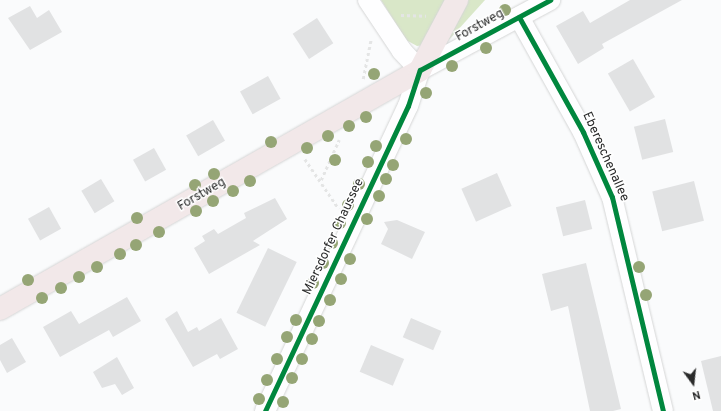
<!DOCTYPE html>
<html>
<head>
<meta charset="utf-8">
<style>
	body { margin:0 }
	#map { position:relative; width:721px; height:411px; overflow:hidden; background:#fafbfc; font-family:Overpass,sans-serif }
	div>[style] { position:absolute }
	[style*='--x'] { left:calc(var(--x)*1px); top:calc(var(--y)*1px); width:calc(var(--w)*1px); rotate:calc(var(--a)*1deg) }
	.forest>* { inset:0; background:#d9e7c8 }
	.building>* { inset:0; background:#e1e2e3; transform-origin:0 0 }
	.path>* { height:2.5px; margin-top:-1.25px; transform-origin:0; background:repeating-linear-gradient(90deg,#e4e5e5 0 3px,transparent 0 6px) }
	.roads { filter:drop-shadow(0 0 1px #d5d6d6) drop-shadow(0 0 1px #d5d6d6) }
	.minor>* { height:20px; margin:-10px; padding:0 10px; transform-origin:10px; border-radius:10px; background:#fefeff }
	.major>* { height:22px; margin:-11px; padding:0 11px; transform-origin:11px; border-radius:11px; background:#f2e8e9 }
	.cycleway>* { height:5px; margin:-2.5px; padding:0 2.5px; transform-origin:2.5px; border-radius:2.5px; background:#00873e }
	.trees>* { width:12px; height:12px; margin:-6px; border-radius:50%; background:#95a575 }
	span { translate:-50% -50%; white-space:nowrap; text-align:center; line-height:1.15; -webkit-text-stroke:3px #fff; paint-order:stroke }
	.street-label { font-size:13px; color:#2a2b2b }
	.north { position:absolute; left:673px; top:363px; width:40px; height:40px; -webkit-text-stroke:3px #fff; paint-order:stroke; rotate:165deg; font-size:11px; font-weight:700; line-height:16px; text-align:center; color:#2a2b2b }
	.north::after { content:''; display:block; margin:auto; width:14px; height:18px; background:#2a2b2b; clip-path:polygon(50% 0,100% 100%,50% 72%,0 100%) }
</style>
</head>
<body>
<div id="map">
	<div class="forest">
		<i style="clip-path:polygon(381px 0,485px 0,447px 42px,417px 46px,406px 40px)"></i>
	</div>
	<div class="building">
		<i style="clip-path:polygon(630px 0,682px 0,602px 44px,604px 48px,578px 64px,556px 26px,583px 11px,590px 23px)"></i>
		<i style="clip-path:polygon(30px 6px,37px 18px,49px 10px,62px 32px,30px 50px,8px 18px)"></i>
		<i style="left:317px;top:18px;width:30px;height:29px;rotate:57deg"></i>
		<i style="left:633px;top:59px;width:44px;height:29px;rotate:60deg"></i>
		<i style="left:268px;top:76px;width:26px;height:32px;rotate:61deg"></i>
		<i style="left:665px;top:119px;width:34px;height:32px;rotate:76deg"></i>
		<i style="left:213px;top:120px;width:24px;height:31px;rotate:60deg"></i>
		<i style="left:154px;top:148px;width:25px;height:24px;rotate:61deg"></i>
		<i style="left:497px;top:173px;width:36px;height:39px;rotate:66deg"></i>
		<i style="left:101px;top:179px;width:26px;height:23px;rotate:59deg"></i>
		<i style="left:694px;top:181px;width:41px;height:43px;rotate:76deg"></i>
		<i style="clip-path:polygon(275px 198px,287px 219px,253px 241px,260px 245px,209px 274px,194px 248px,205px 241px,202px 236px,214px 229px,218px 234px,246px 218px,244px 213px)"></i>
		<i style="left:585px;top:200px;width:30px;height:30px;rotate:76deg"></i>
		<i style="left:49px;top:207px;width:25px;height:24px;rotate:61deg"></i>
		<i style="clip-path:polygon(397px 220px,425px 232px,412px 259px,381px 244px,388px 229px,384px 222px)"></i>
		<i style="left:268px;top:248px;width:32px;height:72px;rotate:26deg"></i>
		<i style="clip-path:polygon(586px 263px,621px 409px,613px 411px,590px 411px,568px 306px,551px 311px,542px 274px)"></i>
		<i style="clip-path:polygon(127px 297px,141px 321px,113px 337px,109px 330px,60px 357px,43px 327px,71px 311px,79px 324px)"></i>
		<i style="clip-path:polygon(177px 311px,188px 332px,197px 327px,199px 331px,221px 318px,238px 349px,220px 359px,217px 354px,193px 367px,165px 319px)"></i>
		<i style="left:411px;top:318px;width:33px;height:21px;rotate:23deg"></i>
		<i style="clip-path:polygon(12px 338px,26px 362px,7px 373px,0 360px,0 345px)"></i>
		<i style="left:371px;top:345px;width:36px;height:29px;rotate:23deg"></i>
		<i style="clip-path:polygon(721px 356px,721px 411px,713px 411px,701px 361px)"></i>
		<i style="clip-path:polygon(117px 357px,134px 388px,122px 395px,115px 384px,102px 388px,93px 372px)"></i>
	</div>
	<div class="path">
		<i style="--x:401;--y:15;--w:25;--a:2"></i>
		<i style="--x:363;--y:79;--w:41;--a:-78.7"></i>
		<i style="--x:305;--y:159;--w:60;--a:55.8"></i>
		<i style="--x:321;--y:180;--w:44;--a:-65.8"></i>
	</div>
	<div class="roads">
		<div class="minor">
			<i style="--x:368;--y:0;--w:61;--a:56.3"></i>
			<i style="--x:402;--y:51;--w:26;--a:47"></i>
			<i style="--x:519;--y:17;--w:132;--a:60.9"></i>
			<i style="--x:583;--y:132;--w:71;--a:66"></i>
			<i style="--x:612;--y:197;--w:220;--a:76.6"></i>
			<i style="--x:420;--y:70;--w:148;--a:-28.3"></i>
			<i style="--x:265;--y:411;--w:337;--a:-64.9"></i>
			<i style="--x:408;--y:106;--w:38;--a:-72"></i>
		</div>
		<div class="major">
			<i style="--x:0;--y:309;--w:483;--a:-29.6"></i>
			<i style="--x:420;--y:70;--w:79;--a:-62.1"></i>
		</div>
	</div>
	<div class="cycleway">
		<i style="--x:519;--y:17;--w:132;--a:60.9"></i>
		<i style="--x:583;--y:132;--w:71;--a:66"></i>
		<i style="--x:612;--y:197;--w:220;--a:76.6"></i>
		<i style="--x:265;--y:411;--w:337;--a:-64.9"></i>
		<i style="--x:408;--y:106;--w:38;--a:-72"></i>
		<i style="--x:420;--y:70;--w:148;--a:-28.3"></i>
	</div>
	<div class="trees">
		<i style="left:505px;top:10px"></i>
		<i style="left:486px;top:48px"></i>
		<i style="left:452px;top:66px"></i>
		<i style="left:374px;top:74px"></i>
		<i style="left:426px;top:93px"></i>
		<i style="left:366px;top:117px"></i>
		<i style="left:349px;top:126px"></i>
		<i style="left:328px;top:136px"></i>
		<i style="left:406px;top:139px"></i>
		<i style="left:271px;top:142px"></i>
		<i style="left:376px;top:146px"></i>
		<i style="left:307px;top:148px"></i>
		<i style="left:335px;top:160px"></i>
		<i style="left:368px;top:162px"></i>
		<i style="left:393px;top:165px"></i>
		<i style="left:214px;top:174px"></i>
		<i style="left:386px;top:179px"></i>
		<i style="left:250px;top:181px"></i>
		<i style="left:359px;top:184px"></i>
		<i style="left:195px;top:185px"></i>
		<i style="left:233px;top:191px"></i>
		<i style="left:379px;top:196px"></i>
		<i style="left:213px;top:201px"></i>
		<i style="left:348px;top:205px"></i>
		<i style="left:196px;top:211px"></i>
		<i style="left:137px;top:218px"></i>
		<i style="left:367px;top:219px"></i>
		<i style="left:340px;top:223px"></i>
		<i style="left:159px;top:232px"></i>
		<i style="left:332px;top:243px"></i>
		<i style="left:136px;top:245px"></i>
		<i style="left:120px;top:254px"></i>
		<i style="left:350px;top:259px"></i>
		<i style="left:323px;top:263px"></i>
		<i style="left:97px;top:267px"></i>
		<i style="left:639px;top:267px"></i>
		<i style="left:79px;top:277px"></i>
		<i style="left:341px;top:279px"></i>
		<i style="left:28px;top:280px"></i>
		<i style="left:313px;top:283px"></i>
		<i style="left:61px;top:288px"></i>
		<i style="left:646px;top:295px"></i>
		<i style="left:42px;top:298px"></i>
		<i style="left:330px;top:300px"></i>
		<i style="left:296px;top:320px"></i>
		<i style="left:319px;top:321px"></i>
		<i style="left:287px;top:337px"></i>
		<i style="left:312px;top:339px"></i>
		<i style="left:277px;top:359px"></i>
		<i style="left:302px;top:359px"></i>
		<i style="left:292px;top:378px"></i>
		<i style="left:267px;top:380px"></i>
		<i style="left:259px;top:399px"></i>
		<i style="left:283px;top:402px"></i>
	</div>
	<div class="street-label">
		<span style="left:480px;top:26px;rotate:-29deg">Forstweg</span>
		<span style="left:605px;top:157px;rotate:66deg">Ebereschenallee</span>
		<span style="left:202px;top:195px;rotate:-30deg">Forstweg</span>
		<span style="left:334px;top:237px;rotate:-65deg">Miersdorfer Chaussee</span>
	</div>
	<div class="north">N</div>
</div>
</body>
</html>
